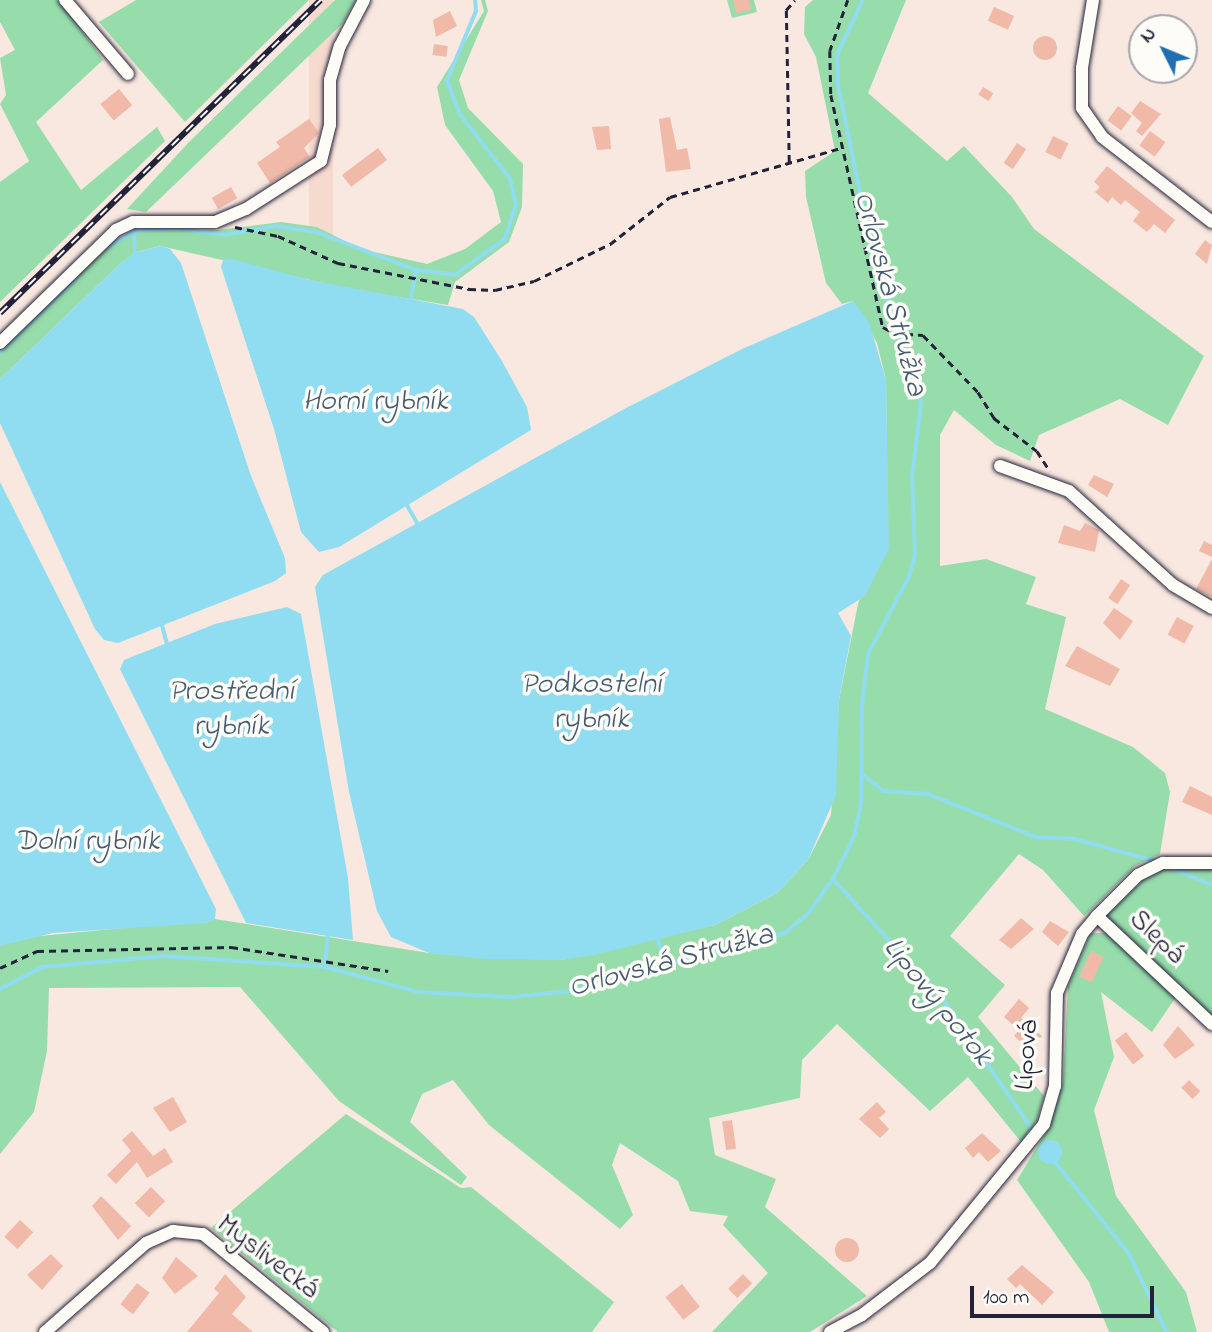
<!DOCTYPE html>
<html>
<head>
<meta charset="utf-8">
<style>
	body { margin:0 }
	#map { position:relative; width:1212px; height:1332px; overflow:hidden; background:#f9e8df; font-family:"Indie Flower",sans-serif }
	div>[style] { position:absolute }
	[style*='--x'] { left:calc(var(--x)*1px); top:calc(var(--y)*1px); width:calc(var(--w)*1px); rotate:calc(var(--a)*1deg) }
	.built>* { inset:0; background:#f7dace; transform-origin:0 0 }
	.green>* { inset:0; background:#97ddab }
	.water>* { inset:0; background:#90dcf0 }
	.round { border-radius:50% }
	.stream>* { height:3.5px; margin:-1.75px; padding:0 1.75px; transform-origin:1.75px; border-radius:1.75px; background:#90dcf0 }
	.building>* { inset:0; background:#f1b9a8; transform-origin:0 0 }
	.path>* { height:2.5px; margin-top:-1.25px; transform-origin:0; background:repeating-linear-gradient(90deg,#22223b 0 7px,transparent 0 12px) }
	.roads { filter:drop-shadow(0 0 2px #22223b) drop-shadow(0 0 2px #22223b) }
	.minor>* { height:12px; margin:-6px; padding:0 6px; transform-origin:6px; border-radius:6px; background:#fdfcf7 }
	.rail>* { height:6px; margin-top:-3px; transform-origin:0; background:repeating-linear-gradient(90deg,#fdfcf7 0 10px,#22223b 0 20px); box-sizing:border-box; border-block:2px solid #22223b }
	span { translate:-50% -50%; white-space:nowrap; text-align:center; line-height:1.15; -webkit-text-stroke:7px #fdfcf7; paint-order:stroke }
	.street-label { font-size:28px; color:#22223b }
	.water-label { font-size:30px; color:#435a71; font-style:italic }
	.north { position:absolute; left:1128px; top:14px; width:70px; height:70px; box-sizing:border-box; background:#fdfcf7; border:2px solid #a5a5ac; border-radius:50%; rotate:313deg; font-size:19px; font-weight:700; line-height:28px; text-align:center; color:#22223b }
	.north::after { content:''; display:block; margin:auto; width:24px; height:32px; background:#1f6fb2; clip-path:polygon(50% 0,100% 100%,50% 72%,0 100%) }
	.scale { position:absolute; left:970px; top:1286px; width:184px; height:32px; box-sizing:border-box; border:4px solid #22223b; border-top:0; padding-left:9px; font-size:21px; line-height:24px; white-space:nowrap; color:#22223b; -webkit-text-stroke:5px #fdfcf7; paint-order:stroke }
</style>
</head>
<body>
<div id="map">
	<div class="built">
		<i style="left:309px;top:0;width:24px;height:432px"></i>
	</div>
	<div class="green">
		<i style="clip-path:polygon(0 0,59px 0,103px 60px,36px 122px,81px 190px,157px 127px,165px 141px,0 302px,0 182px,29px 161px,0 104px,6px 95px,0 58px,15px 50px,0 22px)"></i>
		<i style="clip-path:polygon(136px 0,309px 0,185px 122px,99px 22px)"></i>
		<i style="clip-path:polygon(335px 0,356px 0,342px 24px,146px 212px,127px 209px,189px 142px)"></i>
		<i style="clip-path:polygon(481px 0,485px 0,488px 11px,459px 80px,468px 108px,523px 164px,522px 207px,509px 242px,455px 282px,448px 305px,355px 290px,160px 246px,137px 252px,121px 263px,0 379px,0 351px,107px 247px,135px 231px,219px 230px,281px 222px,317px 227px,361px 249px,427px 264px,465px 249px,501px 222px,493px 191px,445px 125px,437px 87px,484px 11px)"></i>
		<i style="clip-path:polygon(727px 0,754px 0,757px 12px,732px 18px)"></i>
		<i style="clip-path:polygon(813px 0,906px 0,868px 93px,947px 161px,964px 146px,1012px 197px,1034px 229px,1204px 356px,1168px 425px,1120px 399px,1039px 435px,1030px 461px,996px 445px,954px 410px,940px 435px,940px 566px,986px 559px,1036px 577px,1026px 604px,1066px 617px,1045px 709px,1133px 747px,1165px 773px,1170px 792px,1160px 854px,1135px 866px,1084px 916px,1043px 870px,1019px 854px,950px 936px,1005px 985px,978px 1017px,1044px 1096px,1037px 1120px,1021px 1142px,968px 1077px,930px 1111px,837px 1024px,802px 1060px,800px 1098px,709px 1118px,715px 1155px,776px 1179px,765px 1207px,867px 1296px,810px 1332px,712px 1332px,768px 1273px,723px 1225px,728px 1216px,690px 1211px,678px 1181px,620px 1143px,612px 1165px,633px 1215px,620px 1229px,489px 1125px,453px 1080px,422px 1094px,410px 1122px,467px 1177px,461px 1185px,339px 1101px,240px 987px,49px 988px,47px 1051px,34px 1112px,0 1154px,0 946px,20px 938px,215px 919px,429px 953px,561px 960px,715px 925px,777px 893px,808px 860px,831px 815px,839px 700px,858px 604px,888px 529px,886px 380px,877px 343px,853px 301px,842px 304px,826px 283px,806px 197px,805px 171px,835px 151px,816px 57px,804px 34px,805px 7px)"></i>
		<i style="clip-path:polygon(1195px 866px,1212px 869px,1212px 1017px,1104px 916px,1143px 880px,1164px 869px)"></i>
		<i style="clip-path:polygon(1091px 933px,1106px 933px,1176px 997px,1152px 1032px,1101px 992px,1114px 1057px,1094px 1110px,1116px 1196px,1186px 1292px,1197px 1332px,1109px 1332px,1089px 1282px,1017px 1180px,1048px 1129px,1063px 1083px,1068px 986px)"></i>
		<i style="clip-path:polygon(346px 1114px,461px 1188px,471px 1187px,614px 1302px,592px 1332px,338px 1332px,211px 1228px)"></i>
	</div>
	<div class="water">
		<i style="clip-path:polygon(161px 246px,170px 249px,181px 263px,251px 476px,285px 558px,286px 573px,275px 581px,118px 643px,104px 640px,95px 629px,0 423px,0 379px,121px 263px,137px 252px)"></i>
		<i style="clip-path:polygon(232px 259px,310px 280px,463px 309px,474px 317px,502px 361px,527px 407px,531px 430px,339px 547px,319px 552px,301px 532px,274px 429px,221px 267px,223px 260px)"></i>
		<i style="clip-path:polygon(853px 301px,869px 322px,886px 380px,889px 549px,865px 596px,838px 613px,851px 636px,839px 700px,836px 795px,808px 860px,777px 893px,715px 925px,594px 955px,561px 960px,486px 959px,429px 953px,391px 937px,377px 911px,349px 792px,315px 587px,323px 575px,628px 407px,742px 349px)"></i>
		<i style="clip-path:polygon(0 482px,216px 909px,215px 919px,206px 923px,53px 933px,0 946px)"></i>
		<i style="clip-path:polygon(287px 607px,301px 614px,348px 878px,353px 940px,246px 923px,120px 669px,124px 660px,215px 624px)"></i>
		<i class="round" style="left:1038px;top:1140px;width:24px;height:24px"></i>
	</div>
	<div class="stream">
		<i style="--x:135;--y:231;--w:27;--a:90"></i>
		<i style="--x:106;--y:248;--w:34;--a:-30"></i>
		<i style="--x:135;--y:231;--w:41;--a:-4.2"></i>
		<i style="--x:176;--y:228;--w:49;--a:8.3"></i>
		<i style="--x:224;--y:235;--w:53;--a:-9.8"></i>
		<i style="--x:276;--y:226;--w:40;--a:8.5"></i>
		<i style="--x:316;--y:232;--w:107;--a:20.8"></i>
		<i style="--x:416;--y:270;--w:39;--a:7"></i>
		<i style="--x:455;--y:275;--w:62;--a:-35.8"></i>
		<i style="--x:505;--y:239;--w:36;--a:-72"></i>
		<i style="--x:516;--y:205;--w:27;--a:-103"></i>
		<i style="--x:510;--y:179;--w:81;--a:-128"></i>
		<i style="--x:460;--y:115;--w:36;--a:-111"></i>
		<i style="--x:447;--y:81;--w:76;--a:-67.5"></i>
		<i style="--x:476;--y:11;--w:11;--a:-95"></i>
		<i style="--x:410;--y:304;--w:35;--a:-80"></i>
		<i style="--x:0;--y:352;--w:106;--a:-44.2"></i>
		<i style="--x:406;--y:503;--w:24;--a:60"></i>
		<i style="--x:161;--y:620;--w:27;--a:75"></i>
		<i style="--x:862;--y:774;--w:28;--a:38"></i>
		<i style="--x:884;--y:791;--w:44;--a:3.9"></i>
		<i style="--x:928;--y:794;--w:116;--a:21.7"></i>
		<i style="--x:1036;--y:837;--w:39;--a:3"></i>
		<i style="--x:1075;--y:839;--w:87;--a:15.3"></i>
		<i style="--x:1172;--y:868;--w:43;--a:23"></i>
		<i style="--x:833;--y:879;--w:163;--a:47.5"></i>
		<i style="--x:943;--y:999;--w:159;--a:55.5"></i>
		<i style="--x:657;--y:935;--w:29;--a:74"></i>
		<i style="--x:325;--y:967;--w:32;--a:-85"></i>
		<i style="--x:0;--y:989;--w:48;--a:-27.1"></i>
		<i style="--x:43;--y:967;--w:121;--a:-5.2"></i>
		<i style="--x:163;--y:956;--w:162;--a:3.9"></i>
		<i style="--x:325;--y:967;--w:97;--a:14.9"></i>
		<i style="--x:419;--y:992;--w:93;--a:3.1"></i>
		<i style="--x:512;--y:997;--w:58;--a:-5.9"></i>
		<i style="--x:570;--y:991;--w:223;--a:-15.1"></i>
		<i style="--x:785;--y:933;--w:30;--a:-40"></i>
		<i style="--x:808;--y:914;--w:43;--a:-54.5"></i>
		<i style="--x:833;--y:879;--w:47;--a:-63.4"></i>
		<i style="--x:854;--y:837;--w:34;--a:-78"></i>
		<i style="--x:861;--y:804;--w:99;--a:-89.4"></i>
		<i style="--x:862;--y:705;--w:51;--a:-83.3"></i>
		<i style="--x:868;--y:654;--w:87;--a:-62"></i>
		<i style="--x:909;--y:577;--w:24;--a:-75"></i>
		<i style="--x:915;--y:554;--w:78;--a:-92.2"></i>
		<i style="--x:912;--y:476;--w:73;--a:-82.9"></i>
		<i style="--x:921;--y:404;--w:161;--a:-107.8"></i>
		<i style="--x:872;--y:251;--w:169;--a:-101.6"></i>
		<i style="--x:838;--y:85;--w:30;--a:-92"></i>
		<i style="--x:837;--y:55;--w:61;--a:-64.7"></i>
		<i style="--x:1056;--y:1163;--w:116;--a:51"></i>
		<i style="--x:1129;--y:1253;--w:88;--a:64.3"></i>
	</div>
	<div class="building">
		<i style="clip-path:polygon(733px 0,749px 0,751px 10px,736px 13px)"></i>
		<i style="left:994px;top:7px;width:22px;height:15px;rotate:24deg"></i>
		<i style="clip-path:polygon(450px 11px,457px 26px,436px 37px,433px 20px)"></i>
		<i class="round" style="left:1033px;top:36px;width:24px;height:24px"></i>
		<i style="left:434px;top:44px;width:14px;height:11px;rotate:8deg"></i>
		<i style="left:983px;top:87px;width:12px;height:9px;rotate:31deg"></i>
		<i style="left:119px;top:89px;width:21px;height:24px;rotate:51deg"></i>
		<i style="clip-path:polygon(1140px 101px,1161px 114px,1142px 136px,1136px 131px,1142px 123px,1131px 113px)"></i>
		<i style="left:1118px;top:106px;width:17px;height:18px;rotate:36deg"></i>
		<i style="clip-path:polygon(670px 117px,677px 150px,687px 148px,691px 169px,666px 172px,659px 119px)"></i>
		<i style="clip-path:polygon(309px 119px,319px 133px,304px 148px,310px 157px,270px 183px,257px 163px,280px 147px,276px 142px)"></i>
		<i style="clip-path:polygon(609px 126px,611px 149px,597px 150px,592px 127px)"></i>
		<i style="left:1150px;top:131px;width:19px;height:18px;rotate:36deg"></i>
		<i style="left:1053px;top:136px;width:17px;height:18px;rotate:25deg"></i>
		<i style="left:1017px;top:143px;width:11px;height:24px;rotate:34deg"></i>
		<i style="left:378px;top:148px;width:15px;height:45px;rotate:53deg"></i>
		<i style="clip-path:polygon(1107px 166px,1175px 220px,1165px 233px,1154px 224px,1147px 232px,1133px 221px,1140px 212px,1125px 200px,1121px 205px,1112px 197px,1108px 203px,1095px 192px,1100px 187px,1094px 182px)"></i>
		<i style="left:231px;top:187px;width:13px;height:22px;rotate:61deg"></i>
		<i style="clip-path:polygon(1205px 240px,1212px 245px,1207px 264px,1195px 254px)"></i>
		<i style="clip-path:polygon(1094px 475px,1114px 484px,1107px 497px,1088px 485px)"></i>
		<i style="clip-path:polygon(1085px 523px,1099px 530px,1095px 552px,1058px 543px,1064px 525px,1080px 531px)"></i>
		<i style="clip-path:polygon(1204px 541px,1212px 545px,1212px 557px,1199px 551px)"></i>
		<i style="clip-path:polygon(1212px 559px,1212px 597px,1196px 589px)"></i>
		<i style="left:1121px;top:579px;width:11px;height:23px;rotate:34deg"></i>
		<i style="clip-path:polygon(1114px 608px,1133px 621px,1120px 640px,1103px 623px)"></i>
		<i style="left:1177px;top:617px;width:19px;height:20px;rotate:28deg"></i>
		<i style="clip-path:polygon(1077px 646px,1120px 669px,1110px 686px,1065px 666px)"></i>
		<i style="clip-path:polygon(1190px 786px,1212px 797px,1212px 815px,1182px 802px)"></i>
		<i style="clip-path:polygon(1021px 918px,1034px 929px,1011px 949px,999px 940px)"></i>
		<i style="clip-path:polygon(1050px 921px,1069px 932px,1058px 946px,1042px 932px)"></i>
		<i style="left:1091px;top:951px;width:14px;height:28px;rotate:25deg"></i>
		<i style="clip-path:polygon(1019px 999px,1029px 1008px,1021px 1018px,1042px 1036px,1030px 1050px,1014px 1036px,1019px 1030px,1004px 1017px)"></i>
		<i style="clip-path:polygon(1178px 1026px,1195px 1045px,1175px 1059px,1163px 1045px)"></i>
		<i style="left:1126px;top:1032px;width:30px;height:14px;rotate:53deg"></i>
		<i style="left:1189px;top:1080px;width:16px;height:11px;rotate:45deg"></i>
		<i style="clip-path:polygon(173px 1097px,187px 1122px,170px 1132px,153px 1108px)"></i>
		<i style="clip-path:polygon(877px 1102px,886px 1112px,879px 1118px,889px 1129px,880px 1138px,859px 1119px)"></i>
		<i style="left:732px;top:1120px;width:29px;height:10px;rotate:82deg"></i>
		<i style="clip-path:polygon(132px 1131px,153px 1156px,165px 1148px,173px 1162px,147px 1178px,137px 1162px,116px 1184px,107px 1175px,131px 1151px,122px 1140px)"></i>
		<i style="clip-path:polygon(982px 1133px,1001px 1151px,988px 1162px,979px 1152px,973px 1158px,965px 1148px)"></i>
		<i style="left:151px;top:1187px;width:20px;height:23px;rotate:45deg"></i>
		<i style="clip-path:polygon(101px 1196px,131px 1226px,118px 1240px,92px 1206px)"></i>
		<i style="left:20px;top:1220px;width:18px;height:23px;rotate:43deg"></i>
		<i class="round" style="left:835px;top:1238px;width:24px;height:24px"></i>
		<i style="clip-path:polygon(51px 1254px,63px 1266px,42px 1290px,27px 1275px)"></i>
		<i style="clip-path:polygon(176px 1257px,198px 1276px,175px 1294px,162px 1278px)"></i>
		<i style="clip-path:polygon(1022px 1265px,1054px 1292px,1042px 1305px,1020px 1284px,1016px 1288px,1007px 1279px)"></i>
		<i style="clip-path:polygon(225px 1274px,246px 1297px,232px 1314px,253px 1332px,187px 1332px,219px 1293px,214px 1289px)"></i>
		<i style="left:743px;top:1274px;width:13px;height:21px;rotate:45deg"></i>
		<i style="left:137px;top:1283px;width:16px;height:27px;rotate:38deg"></i>
		<i style="left:682px;top:1284px;width:29px;height:21px;rotate:52deg"></i>
	</div>
	<div class="path">
		<i style="--x:848;--y:0;--w:54;--a:109.4"></i>
		<i style="--x:830;--y:51;--w:44;--a:88.7"></i>
		<i style="--x:831;--y:95;--w:238;--a:77.4"></i>
		<i style="--x:883;--y:327;--w:13;--a:29"></i>
		<i style="--x:894;--y:333;--w:29;--a:4"></i>
		<i style="--x:923;--y:335;--w:79;--a:46"></i>
		<i style="--x:978;--y:392;--w:31;--a:58"></i>
		<i style="--x:994;--y:418;--w:54;--a:37.5"></i>
		<i style="--x:1037;--y:451;--w:24;--a:57"></i>
		<i style="--x:789;--y:162;--w:152;--a:-91.1"></i>
		<i style="--x:786;--y:10;--w:13;--a:-48"></i>
		<i style="--x:235;--y:227;--w:44;--a:11.8"></i>
		<i style="--x:278;--y:236;--w:66;--a:24.2"></i>
		<i style="--x:338;--y:263;--w:134;--a:11.2"></i>
		<i style="--x:469;--y:289;--w:26;--a:2"></i>
		<i style="--x:495;--y:290;--w:40;--a:-13"></i>
		<i style="--x:534;--y:281;--w:85;--a:-26"></i>
		<i style="--x:610;--y:244;--w:76;--a:-38.1"></i>
		<i style="--x:670;--y:197;--w:178;--a:-16"></i>
		<i style="--x:0;--y:968;--w:41;--a:-24.7"></i>
		<i style="--x:37;--y:951;--w:194;--a:-1.2"></i>
		<i style="--x:231;--y:947;--w:159;--a:8.7"></i>
	</div>
	<div class="roads">
		<div class="minor">
			<i style="--x:65;--y:0;--w:97;--a:49.6"></i>
			<i style="--x:1093;--y:0;--w:69;--a:99.2"></i>
			<i style="--x:1082;--y:68;--w:40;--a:90"></i>
			<i style="--x:1082;--y:108;--w:35;--a:55"></i>
			<i style="--x:1102;--y:137;--w:139;--a:37.7"></i>
			<i style="--x:0;--y:343;--w:162;--a:-44.2"></i>
			<i style="--x:116;--y:230;--w:19;--a:-25"></i>
			<i style="--x:133;--y:222;--w:82;--a:0"></i>
			<i style="--x:215;--y:222;--w:34;--a:-23"></i>
			<i style="--x:246;--y:209;--w:89;--a:-32.6"></i>
			<i style="--x:321;--y:161;--w:37;--a:-76"></i>
			<i style="--x:330;--y:125;--w:45;--a:-90"></i>
			<i style="--x:330;--y:80;--w:35;--a:-74"></i>
			<i style="--x:340;--y:46;--w:52;--a:-62.4"></i>
			<i style="--x:1000;--y:466;--w:73;--a:19.9"></i>
			<i style="--x:1069;--y:491;--w:140;--a:42.1"></i>
			<i style="--x:1173;--y:585;--w:45;--a:30.5"></i>
			<i style="--x:1097;--y:916;--w:158;--a:43.2"></i>
			<i style="--x:45;--y:1332;--w:135;--a:-41.4"></i>
			<i style="--x:146;--y:1243;--w:30;--a:-24"></i>
			<i style="--x:173;--y:1231;--w:30;--a:6"></i>
			<i style="--x:203;--y:1234;--w:155;--a:39.2"></i>
			<i style="--x:830;--y:1332;--w:36;--a:-28"></i>
			<i style="--x:862;--y:1315;--w:86;--a:-37.4"></i>
			<i style="--x:930;--y:1263;--w:180;--a:-50.6"></i>
			<i style="--x:1044;--y:1124;--w:40;--a:-74"></i>
			<i style="--x:1055;--y:1086;--w:93;--a:-88.8"></i>
			<i style="--x:1057;--y:993;--w:64;--a:-67"></i>
			<i style="--x:1082;--y:934;--w:23;--a:-50"></i>
			<i style="--x:1097;--y:916;--w:58;--a:-45"></i>
			<i style="--x:1138;--y:875;--w:28;--a:-26"></i>
			<i style="--x:1163;--y:863;--w:49;--a:0"></i>
		</div>
	</div>
	<div class="rail">
		<i style="--x:0;--y:313;--w:448;--a:-44.3"></i>
	</div>
	<div class="street-label">
		<span style="left:1156px;top:938px;rotate:43deg">Slepá</span>
		<span style="left:1028px;top:1055px;rotate:-86deg">Lípová</span>
		<span style="left:267px;top:1258px;rotate:37deg">Myslivecká</span>
	</div>
	<div class="water-label">
		<span style="left:889px;top:294px;rotate:75deg">Orlovská Stružka</span>
		<span style="left:375px;top:402px">Horní rybník</span>
		<span style="left:591px;top:702px">Podkostelní<br>rybník</span>
		<span style="left:231px;top:709px">Prostřední<br>rybník</span>
		<span style="left:87px;top:842px">Dolní rybník</span>
		<span style="left:671px;top:962px;rotate:-15deg">Orlovská Stružka</span>
		<span style="left:937px;top:1002px;rotate:51deg">Lipový potok</span>
	</div>
	<div class="north">N</div>
	<div class="scale">100 m</div>
</div>
</body>
</html>
